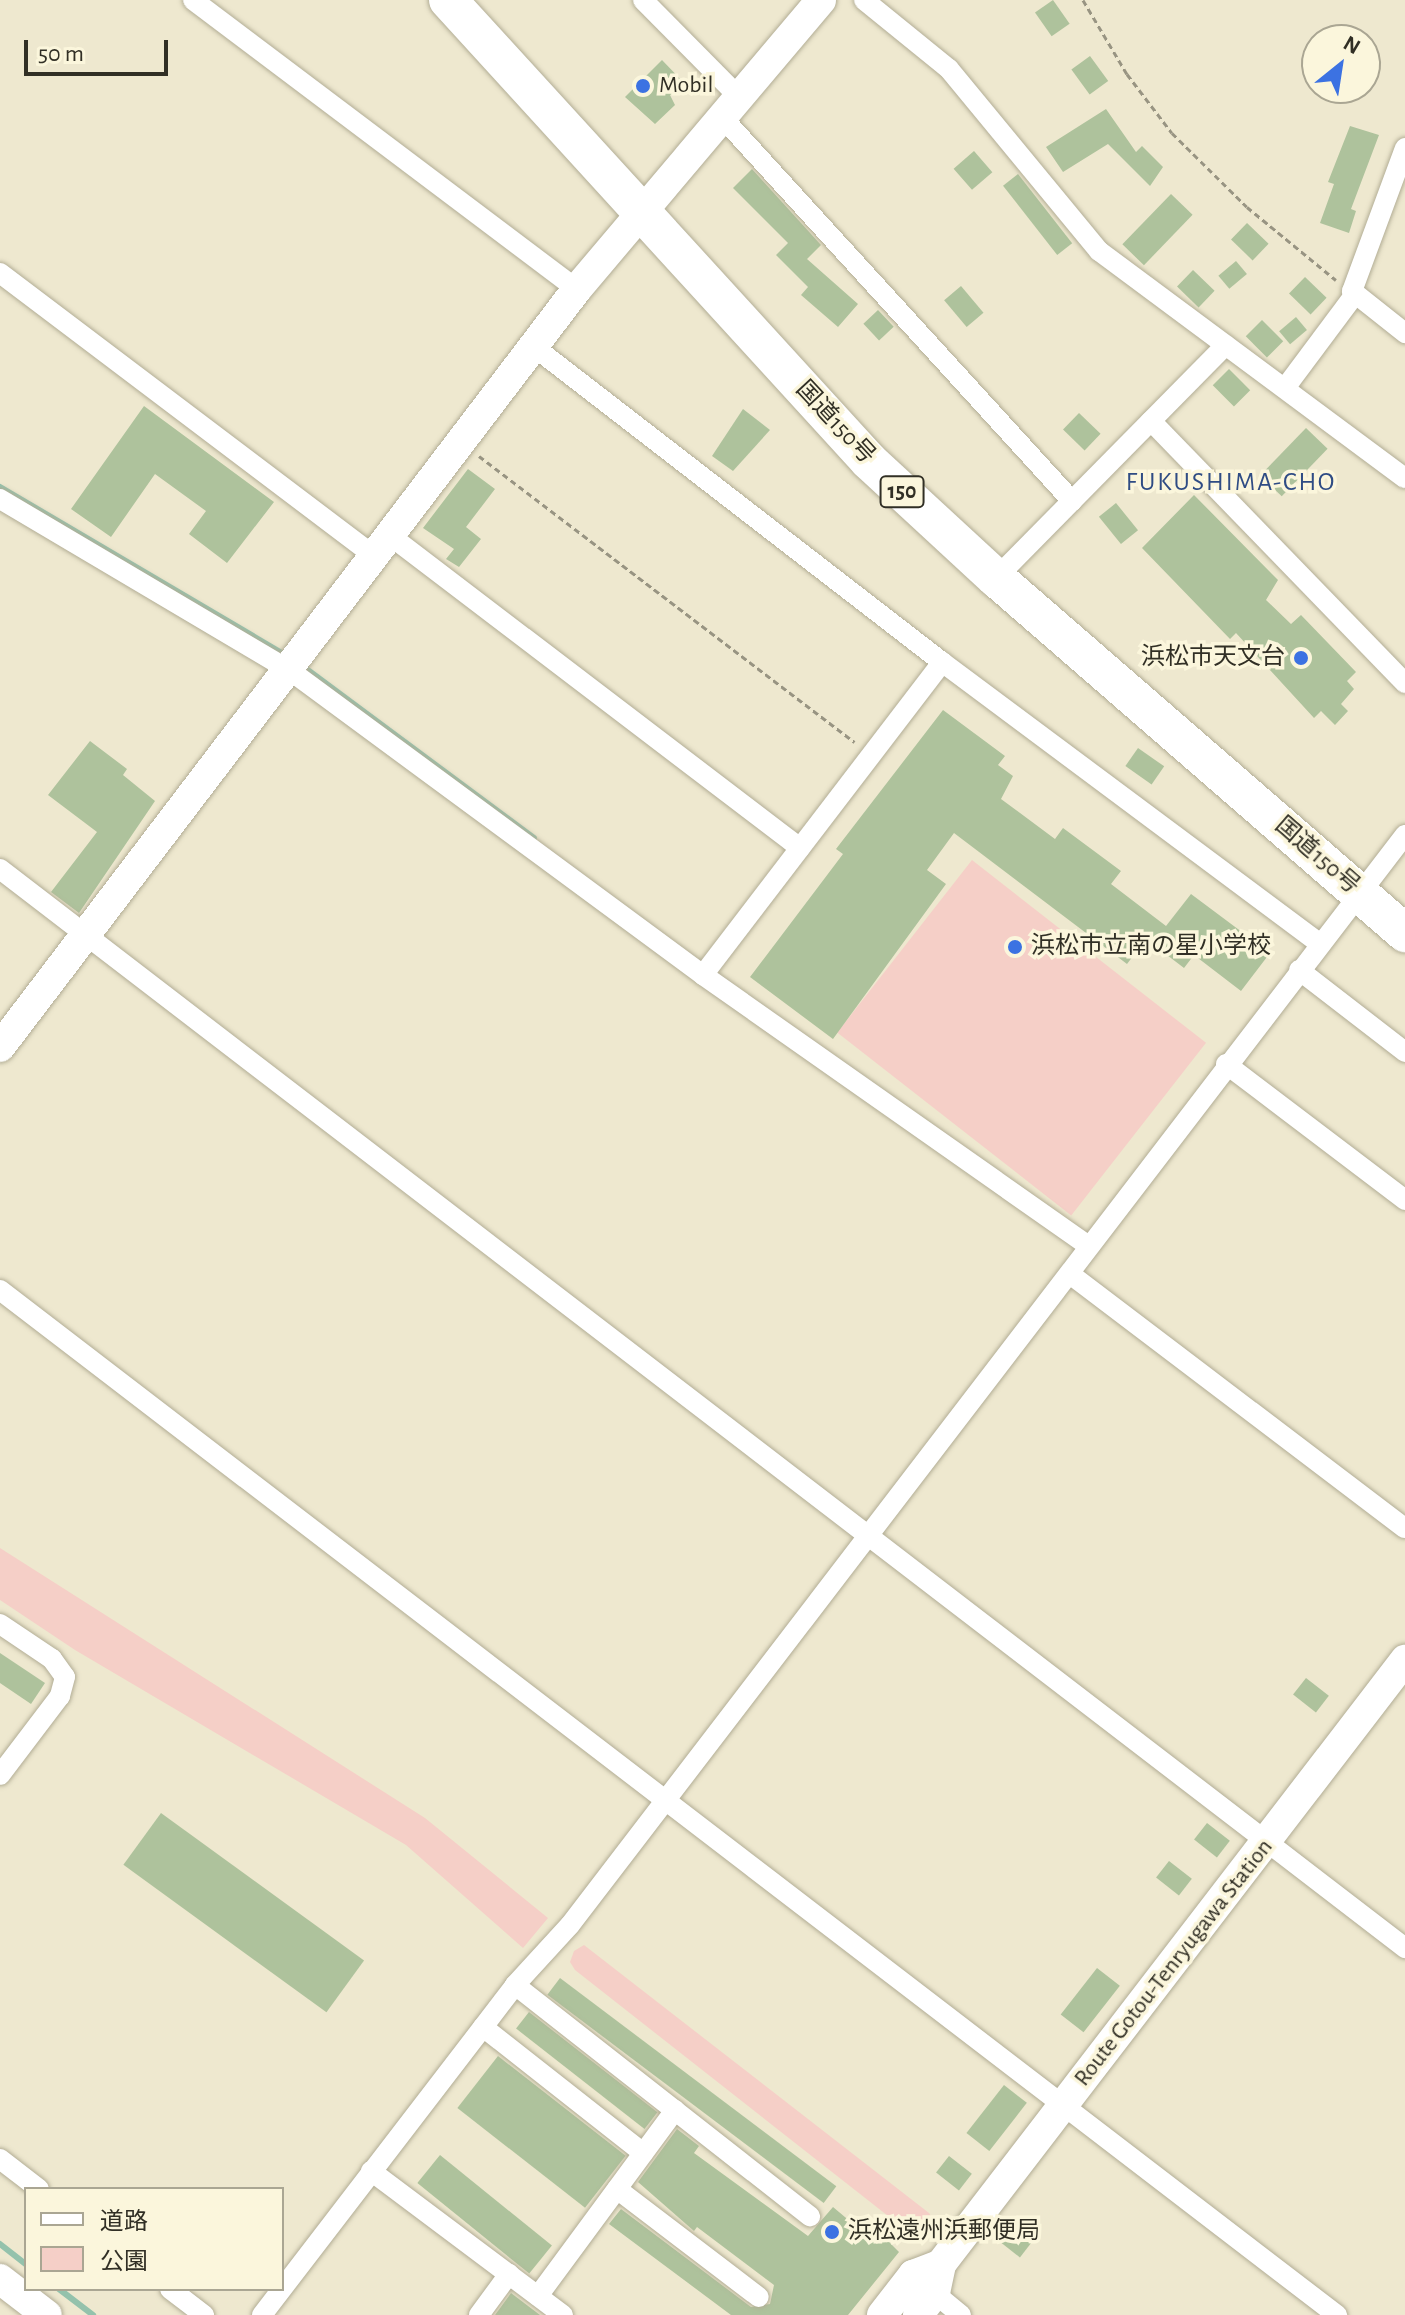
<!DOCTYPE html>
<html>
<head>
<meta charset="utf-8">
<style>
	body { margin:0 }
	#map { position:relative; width:1405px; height:2315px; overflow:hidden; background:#eee8cf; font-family:"Alegreya Sans","Noto Sans JP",sans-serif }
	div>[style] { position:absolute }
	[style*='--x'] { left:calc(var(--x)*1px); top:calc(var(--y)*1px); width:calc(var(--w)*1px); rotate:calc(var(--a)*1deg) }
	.green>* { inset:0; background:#f5cfc7; transform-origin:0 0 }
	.stream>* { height:6px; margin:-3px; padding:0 3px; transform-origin:3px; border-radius:3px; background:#94c2ac }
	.building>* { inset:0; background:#aec29c; transform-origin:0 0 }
	.path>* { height:3px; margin-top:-1.5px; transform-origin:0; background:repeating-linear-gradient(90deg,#989482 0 6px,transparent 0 10px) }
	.roads { filter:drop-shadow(0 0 2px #b2ad95) drop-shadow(0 0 2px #b2ad95) }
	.street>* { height:20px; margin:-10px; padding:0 10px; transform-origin:10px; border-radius:10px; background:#fff }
	.secondary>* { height:30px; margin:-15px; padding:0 15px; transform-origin:15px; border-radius:15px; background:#fff }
	.highway>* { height:38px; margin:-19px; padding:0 19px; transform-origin:19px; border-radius:19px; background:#fff }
	.dots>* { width:22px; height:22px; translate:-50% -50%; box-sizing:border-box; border:4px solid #fbf6dc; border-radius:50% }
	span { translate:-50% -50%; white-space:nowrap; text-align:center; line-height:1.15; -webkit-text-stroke:7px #fbf6dc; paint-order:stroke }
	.shield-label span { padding:2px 6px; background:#fbf6dc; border:2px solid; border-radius:6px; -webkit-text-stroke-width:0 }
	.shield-label { font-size:22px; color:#312f25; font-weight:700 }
	.poi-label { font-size:24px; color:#312f25 }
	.left { translate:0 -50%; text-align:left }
	.right { translate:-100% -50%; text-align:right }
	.street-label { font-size:24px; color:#312f25 }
	.neighbourhood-label { font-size:26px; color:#2f4c84; letter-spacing:2px }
	.legend { position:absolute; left:24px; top:2187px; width:260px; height:104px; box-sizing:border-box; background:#fbf6dc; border:2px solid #aaa693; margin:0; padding:10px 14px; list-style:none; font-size:24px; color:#312f25 }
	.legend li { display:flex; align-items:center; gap:16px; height:40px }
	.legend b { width:40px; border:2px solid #aaa693 }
	.north { position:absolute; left:1301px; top:24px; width:80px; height:80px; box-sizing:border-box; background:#fbf6dc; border:2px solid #aaa693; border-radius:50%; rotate:30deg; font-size:22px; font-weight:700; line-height:32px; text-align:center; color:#312f25 }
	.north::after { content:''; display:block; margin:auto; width:28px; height:36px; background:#3c72e2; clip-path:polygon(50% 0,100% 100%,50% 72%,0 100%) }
	.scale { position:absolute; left:24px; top:40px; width:144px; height:36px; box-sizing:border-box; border:4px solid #312f25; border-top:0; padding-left:10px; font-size:24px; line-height:28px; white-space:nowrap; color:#312f25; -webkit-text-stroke:6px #fbf6dc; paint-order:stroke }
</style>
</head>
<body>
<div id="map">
	<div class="green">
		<i style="left:972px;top:860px;width:297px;height:219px;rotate:38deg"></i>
		<i style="clip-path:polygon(0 1548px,425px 1818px,548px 1918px,523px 1948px,406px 1845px,75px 1650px,0 1600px)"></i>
		<i style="clip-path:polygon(584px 1945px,929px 2213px,935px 2222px,931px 2235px,920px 2239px,911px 2234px,575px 1970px,570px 1962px,574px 1951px)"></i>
	</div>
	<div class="stream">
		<i style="--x:0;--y:487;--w:327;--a:30.5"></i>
		<i style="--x:305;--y:668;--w:285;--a:36.6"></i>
		<i style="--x:0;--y:2244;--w:33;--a:38"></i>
		<i style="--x:59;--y:2289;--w:43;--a:37.4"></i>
	</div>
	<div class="building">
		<i style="left:1053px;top:0;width:29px;height:22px;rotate:55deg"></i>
		<i style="left:1090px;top:56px;width:31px;height:23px;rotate:54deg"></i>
		<i style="clip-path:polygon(662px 60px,686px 85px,670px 95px,675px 105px,655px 124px,625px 97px)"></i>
		<i style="clip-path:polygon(1106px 109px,1136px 152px,1142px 146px,1163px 167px,1150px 186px,1108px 144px,1063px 172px,1046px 147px)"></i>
		<i style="clip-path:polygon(1350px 126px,1379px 135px,1351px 209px,1356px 211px,1349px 233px,1320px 223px,1334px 184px,1328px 182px)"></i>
		<i style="left:974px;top:151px;width:28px;height:27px;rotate:49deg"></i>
		<i style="clip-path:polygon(752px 169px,821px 245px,807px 259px,858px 304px,838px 327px,801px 295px,808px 287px,776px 255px,788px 243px,733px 188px)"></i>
		<i style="left:1018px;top:174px;width:88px;height:19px;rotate:52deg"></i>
		<i style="left:1171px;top:194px;width:30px;height:70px;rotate:44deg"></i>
		<i style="left:1247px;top:223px;width:30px;height:23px;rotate:44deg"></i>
		<i style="left:1236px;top:261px;width:17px;height:23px;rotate:50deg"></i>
		<i style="left:1193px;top:270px;width:30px;height:23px;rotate:44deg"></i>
		<i style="left:1305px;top:277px;width:30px;height:23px;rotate:44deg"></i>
		<i style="left:961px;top:286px;width:35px;height:22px;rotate:50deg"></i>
		<i style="left:878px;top:310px;width:23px;height:20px;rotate:47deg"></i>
		<i style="left:1296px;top:317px;width:17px;height:22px;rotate:50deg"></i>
		<i style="left:1262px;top:320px;width:30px;height:23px;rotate:45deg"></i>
		<i style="left:1229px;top:369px;width:30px;height:23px;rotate:45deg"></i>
		<i style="clip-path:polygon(144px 406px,274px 502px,227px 563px,189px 534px,206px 511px,155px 474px,111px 537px,71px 509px)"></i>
		<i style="clip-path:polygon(743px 409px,770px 430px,733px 471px,712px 456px)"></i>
		<i style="left:1079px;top:413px;width:30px;height:23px;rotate:44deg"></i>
		<i style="left:1306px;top:428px;width:30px;height:66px;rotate:44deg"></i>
		<i style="clip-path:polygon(468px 469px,495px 489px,466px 527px,481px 539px,459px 567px,446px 559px,454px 549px,423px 528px)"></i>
		<i style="clip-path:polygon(1194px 495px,1278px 580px,1266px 600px,1291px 624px,1301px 615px,1356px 672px,1347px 681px,1354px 689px,1341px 704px,1348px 711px,1335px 725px,1321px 711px,1314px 718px,1236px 633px,1230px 639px,1142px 548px)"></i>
		<i style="left:1116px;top:503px;width:35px;height:22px;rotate:51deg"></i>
		<i style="clip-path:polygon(943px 710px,1005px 756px,998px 765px,1013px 776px,1001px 799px,1055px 839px,1063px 828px,1121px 871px,1111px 884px,1166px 926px,1191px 894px,1270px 953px,1241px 991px,1194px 955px,1184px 968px,1146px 939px,1127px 964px,954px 833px,927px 870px,946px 884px,833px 1039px,750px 977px,843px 854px,836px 849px)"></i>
		<i style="clip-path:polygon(90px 741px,127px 769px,123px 775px,155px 801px,79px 913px,51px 892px,97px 832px,48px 795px)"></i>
		<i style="left:1138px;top:748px;width:32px;height:22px;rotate:35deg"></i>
		<i style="clip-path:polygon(0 1653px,45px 1683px,31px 1704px,0 1683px)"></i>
		<i style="left:1306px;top:1678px;width:29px;height:21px;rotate:38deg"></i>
		<i style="left:161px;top:1813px;width:251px;height:64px;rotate:36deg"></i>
		<i style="left:1207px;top:1823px;width:29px;height:21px;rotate:38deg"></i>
		<i style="left:1169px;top:1861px;width:29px;height:21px;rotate:38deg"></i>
		<i style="left:1097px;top:1968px;width:29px;height:59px;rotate:38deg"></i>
		<i style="left:560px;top:1978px;width:346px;height:21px;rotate:37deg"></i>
		<i style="left:529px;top:2012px;width:163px;height:21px;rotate:38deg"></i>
		<i style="left:498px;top:2056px;width:162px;height:66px;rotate:38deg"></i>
		<i style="left:1004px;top:2085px;width:29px;height:61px;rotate:38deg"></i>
		<i style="clip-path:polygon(677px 2129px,699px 2146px,694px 2153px,808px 2236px,833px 2207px,877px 2244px,883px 2236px,899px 2252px,848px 2315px,731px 2315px,609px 2224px,621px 2209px,751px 2307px,770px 2304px,774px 2285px,697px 2227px,694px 2231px,638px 2182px)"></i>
		<i style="left:440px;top:2155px;width:144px;height:36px;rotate:39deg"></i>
		<i style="left:949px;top:2156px;width:29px;height:21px;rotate:38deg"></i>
		<i style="left:1010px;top:2223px;width:29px;height:21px;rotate:38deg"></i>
		<i style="clip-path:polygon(511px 2293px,540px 2315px,495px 2315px)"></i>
	</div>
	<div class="path">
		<i style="--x:1083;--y:0;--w:86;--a:59.3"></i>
		<i style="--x:1127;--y:74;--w:74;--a:52.7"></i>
		<i style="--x:1172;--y:133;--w:105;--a:44.6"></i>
		<i style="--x:1247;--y:207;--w:115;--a:39.4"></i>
		<i style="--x:479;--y:456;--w:472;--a:37.3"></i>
	</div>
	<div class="roads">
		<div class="street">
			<i style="--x:193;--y:0;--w:481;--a:37"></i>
			<i style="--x:643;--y:0;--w:135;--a:45.3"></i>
			<i style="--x:864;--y:0;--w:109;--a:39.1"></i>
			<i style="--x:949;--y:69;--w:236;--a:50.5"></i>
			<i style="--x:1099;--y:251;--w:381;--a:36.6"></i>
			<i style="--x:721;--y:116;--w:521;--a:47.64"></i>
			<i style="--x:1405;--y:148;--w:153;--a:110.3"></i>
			<i style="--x:1352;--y:291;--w:68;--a:38.4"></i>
			<i style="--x:0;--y:273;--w:468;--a:37.1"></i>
			<i style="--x:533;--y:346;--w:517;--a:37.69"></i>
			<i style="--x:942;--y:662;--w:470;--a:36.7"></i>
			<i style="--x:1285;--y:388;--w:117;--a:-53.3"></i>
			<i style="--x:1151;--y:421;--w:365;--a:45.9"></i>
			<i style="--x:0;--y:499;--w:334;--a:30.6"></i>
			<i style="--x:288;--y:669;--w:516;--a:36.4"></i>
			<i style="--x:703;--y:975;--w:469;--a:35.1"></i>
			<i style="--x:388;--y:534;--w:518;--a:37.31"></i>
			<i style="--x:996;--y:578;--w:327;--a:-45.4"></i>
			<i style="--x:0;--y:869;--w:1772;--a:37.52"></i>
			<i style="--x:1299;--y:970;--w:134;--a:37.7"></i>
			<i style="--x:703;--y:975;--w:394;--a:-52.6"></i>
			<i style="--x:1226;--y:1064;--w:225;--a:37.2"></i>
			<i style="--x:1070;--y:1274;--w:420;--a:37.2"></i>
			<i style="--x:0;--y:1290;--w:1685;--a:37.48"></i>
			<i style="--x:0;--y:1624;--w:63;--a:33.9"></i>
			<i style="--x:52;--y:1659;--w:22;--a:54"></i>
			<i style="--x:65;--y:1677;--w:20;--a:105"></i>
			<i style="--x:60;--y:1696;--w:99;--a:127.2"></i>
			<i style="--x:515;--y:1985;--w:375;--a:38.1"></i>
			<i style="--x:483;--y:2027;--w:204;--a:38.2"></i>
			<i style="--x:0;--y:2159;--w:49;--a:37.6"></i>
			<i style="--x:371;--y:2171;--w:240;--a:36.9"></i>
			<i style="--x:617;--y:2189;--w:178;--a:37.3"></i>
			<i style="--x:927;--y:2287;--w:44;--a:39.5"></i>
			<i style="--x:170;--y:2289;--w:43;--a:37.4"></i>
			<i style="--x:538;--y:2296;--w:231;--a:-53.6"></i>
			<i style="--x:262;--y:2315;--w:416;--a:-52.5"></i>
			<i style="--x:515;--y:1985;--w:81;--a:-47.5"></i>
			<i style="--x:570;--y:1925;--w:1373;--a:-52.55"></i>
			<i style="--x:479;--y:2315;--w:51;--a:-53.8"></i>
		</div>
		<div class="secondary">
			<i style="--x:0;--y:1047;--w:953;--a:-52.72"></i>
			<i style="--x:577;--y:289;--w:378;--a:-49.8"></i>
			<i style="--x:0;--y:2279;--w:59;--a:37.5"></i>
			<i style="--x:882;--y:2315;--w:51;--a:-52.2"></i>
			<i style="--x:913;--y:2275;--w:30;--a:-21"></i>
			<i style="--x:918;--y:2315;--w:28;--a:-52"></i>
			<i style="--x:935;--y:2293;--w:30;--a:-78"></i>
			<i style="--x:941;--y:2264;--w:762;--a:-52.47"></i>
		</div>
		<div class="highway">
			<i style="--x:448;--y:0;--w:624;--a:47.6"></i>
			<i style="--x:869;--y:461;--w:173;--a:42.7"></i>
			<i style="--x:996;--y:578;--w:542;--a:40.96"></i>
		</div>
	</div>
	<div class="dots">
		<i style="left:643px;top:86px;background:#3c72e2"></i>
		<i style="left:1301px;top:658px;background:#3c72e2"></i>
		<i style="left:1015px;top:947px;background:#3c72e2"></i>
		<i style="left:832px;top:2232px;background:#3c72e2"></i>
	</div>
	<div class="shield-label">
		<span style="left:902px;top:492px">150</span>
	</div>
	<div class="poi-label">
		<span class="left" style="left:659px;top:86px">Mobil</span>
		<span class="right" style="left:1285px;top:658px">浜松市天文台</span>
		<span class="left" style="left:1031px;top:947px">浜松市立南の星小学校</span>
		<span class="left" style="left:848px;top:2232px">浜松遠州浜郵便局</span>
	</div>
	<div class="street-label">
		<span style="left:835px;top:423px;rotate:47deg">国道150号</span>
		<span style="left:1317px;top:856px;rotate:41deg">国道150号</span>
		<span style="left:1174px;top:1963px;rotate:-52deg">Route Gotou-Tenryugawa Station</span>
	</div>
	<div class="neighbourhood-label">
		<span style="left:1231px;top:483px">FUKUSHIMA-CHO</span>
	</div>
	<ul class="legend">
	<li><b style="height:10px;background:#fff"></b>道路</li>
	<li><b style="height:22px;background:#f5cfc7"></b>公園</li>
	</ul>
	<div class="north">N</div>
	<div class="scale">50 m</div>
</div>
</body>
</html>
